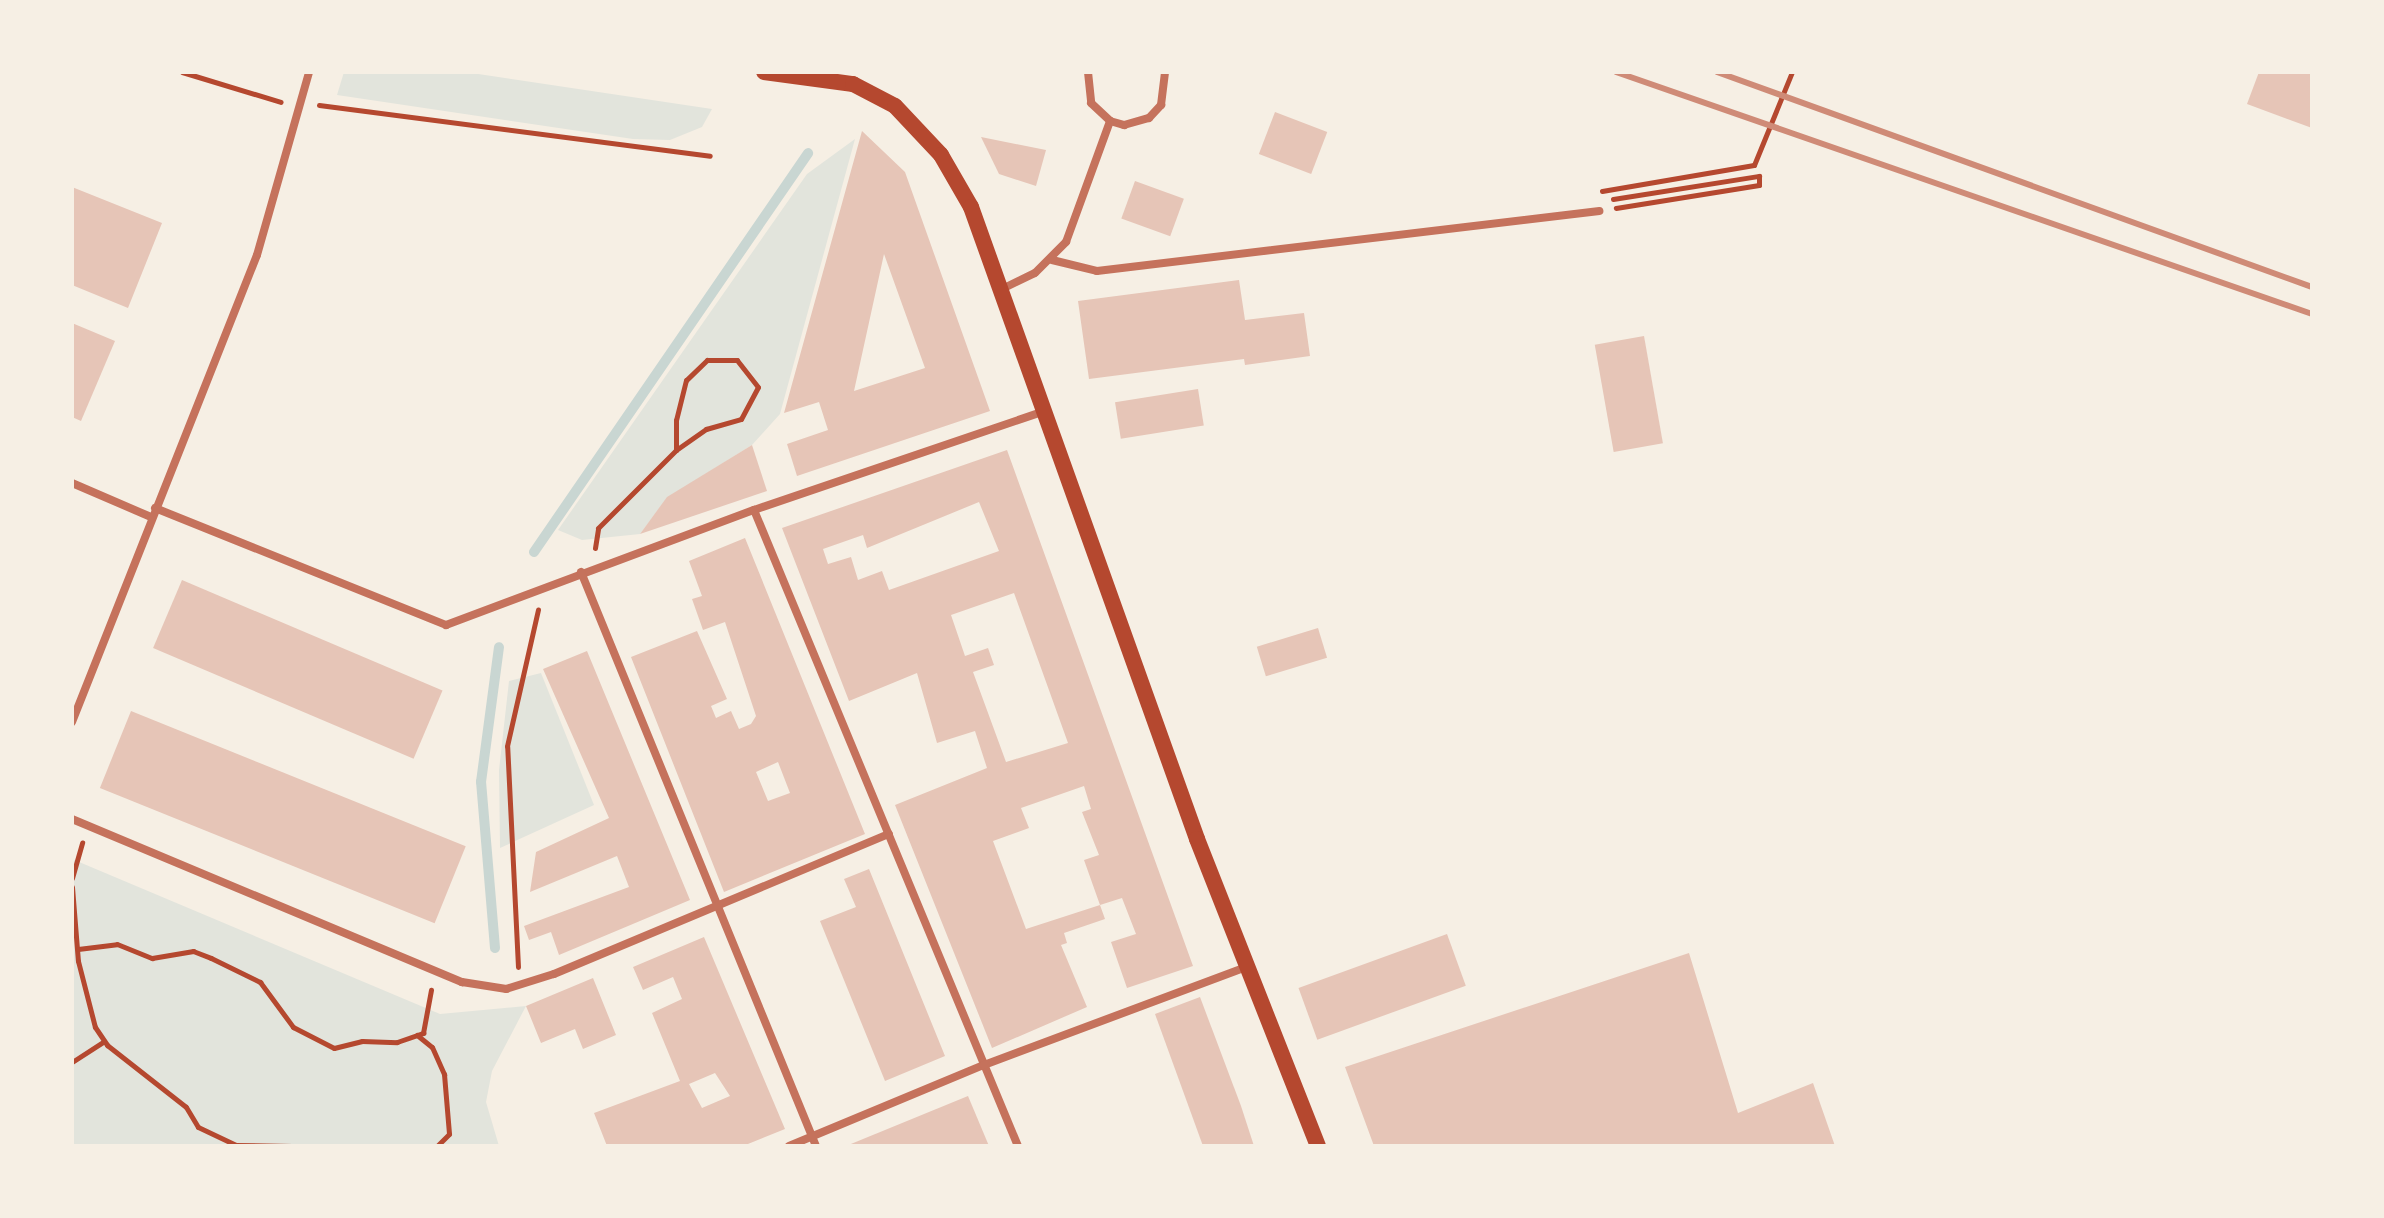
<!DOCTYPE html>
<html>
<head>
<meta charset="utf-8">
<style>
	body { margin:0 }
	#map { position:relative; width:2384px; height:1218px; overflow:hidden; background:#f6efe4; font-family:"PT Sans Narrow",sans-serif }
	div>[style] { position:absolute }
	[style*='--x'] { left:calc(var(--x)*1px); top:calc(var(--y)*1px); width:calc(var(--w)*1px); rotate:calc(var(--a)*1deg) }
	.green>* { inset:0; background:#e2e4dc }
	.stream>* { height:10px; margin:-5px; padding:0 5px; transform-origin:5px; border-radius:5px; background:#c9d6d2 }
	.building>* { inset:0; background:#e6c5b7; transform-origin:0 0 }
	.path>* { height:5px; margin:-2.5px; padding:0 2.5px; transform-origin:2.5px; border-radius:2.5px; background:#b5482f }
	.minor>* { height:8px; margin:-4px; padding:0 4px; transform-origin:4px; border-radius:4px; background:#c5725c }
	.secondary>* { height:16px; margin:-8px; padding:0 8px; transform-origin:8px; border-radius:8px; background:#b5482f }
	.rail>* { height:6px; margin:-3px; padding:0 3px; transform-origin:3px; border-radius:3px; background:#cf8b77 }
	span { translate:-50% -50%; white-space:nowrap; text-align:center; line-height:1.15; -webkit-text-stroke:6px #f6efe4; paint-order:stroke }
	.frame { position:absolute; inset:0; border:74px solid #f6efe4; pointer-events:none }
</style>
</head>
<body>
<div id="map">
	<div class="green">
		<i style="clip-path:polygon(344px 72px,465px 72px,712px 109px,702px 127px,670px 140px,633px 139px,337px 95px)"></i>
		<i style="clip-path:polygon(855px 139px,780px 414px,752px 445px,667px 498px,640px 534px,582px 540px,558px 530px,807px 174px)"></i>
		<i style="clip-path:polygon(541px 673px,594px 805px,500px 848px,499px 770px,509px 681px)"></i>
		<i style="clip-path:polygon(72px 859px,440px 1014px,526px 1006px,492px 1071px,486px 1102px,499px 1146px,72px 1146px)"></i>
	</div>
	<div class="stream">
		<i style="--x:534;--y:552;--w:484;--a:-55.5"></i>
		<i style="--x:495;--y:948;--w:167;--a:-94.8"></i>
		<i style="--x:481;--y:782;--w:136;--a:-82.4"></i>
	</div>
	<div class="building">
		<i style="clip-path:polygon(2259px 72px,2312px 72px,2312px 128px,2247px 104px)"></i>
		<i style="left:1275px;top:112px;width:56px;height:45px;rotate:21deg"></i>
		<i style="clip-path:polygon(evenodd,862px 131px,905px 172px,990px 411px,797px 476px,787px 444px,828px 430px,819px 402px,784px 413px,862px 131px,884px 254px,925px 368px,854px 391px,884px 254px)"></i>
		<i style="clip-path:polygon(981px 137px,1046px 150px,1036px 186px,999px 174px)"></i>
		<i style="left:1135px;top:181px;width:52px;height:40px;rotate:20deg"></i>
		<i style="clip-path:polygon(72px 187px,162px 223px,128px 308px,72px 285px)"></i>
		<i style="clip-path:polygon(1239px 280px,1245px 320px,1304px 313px,1310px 356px,1245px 365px,1244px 359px,1089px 379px,1078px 301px)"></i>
		<i style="clip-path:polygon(72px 323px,115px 341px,81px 421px,72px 417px)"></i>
		<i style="left:1644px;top:336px;width:109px;height:50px;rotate:80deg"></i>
		<i style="left:1198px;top:389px;width:37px;height:84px;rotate:81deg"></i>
		<i style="clip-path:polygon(752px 445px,767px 491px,640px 534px,667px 497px)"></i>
		<i style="clip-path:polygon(evenodd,1007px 450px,1193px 966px,1127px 988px,1111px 942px,1136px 934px,1122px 898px,1100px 905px,1084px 860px,1099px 855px,1082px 812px,1091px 809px,1084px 786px,1021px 808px,1029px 828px,993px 841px,1026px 929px,1100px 905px,1105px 919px,1064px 933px,1067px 943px,1061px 945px,1087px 1007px,992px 1048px,895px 805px,987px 768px,975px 731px,937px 743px,917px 673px,849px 701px,782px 528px,1007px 450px,979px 502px,999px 551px,889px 590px,882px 571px,858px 580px,851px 557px,828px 564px,823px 549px,863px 535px,867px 548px,979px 502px,1007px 450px,1014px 593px,1068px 743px,1006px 762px,973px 672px,994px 665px,988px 648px,965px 656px,951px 615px,1014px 593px)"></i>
		<i style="clip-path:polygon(evenodd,745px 538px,865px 834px,724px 892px,631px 657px,697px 631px,727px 699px,711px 706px,716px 718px,731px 711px,739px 729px,751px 724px,756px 716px,725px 622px,703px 630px,692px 599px,702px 596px,689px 561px,745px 538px,778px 762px,790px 793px,768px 801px,756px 772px,778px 762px)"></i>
		<i style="left:182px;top:580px;width:283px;height:74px;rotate:23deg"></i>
		<i style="left:1318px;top:628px;width:31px;height:64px;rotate:73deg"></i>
		<i style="clip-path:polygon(587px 651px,690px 900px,559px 955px,551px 932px,529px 940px,524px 926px,629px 887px,617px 856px,530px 892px,536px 852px,609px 818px,543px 669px)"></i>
		<i style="left:131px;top:711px;width:361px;height:83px;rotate:22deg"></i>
		<i style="clip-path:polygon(869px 869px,945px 1056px,885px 1081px,820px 921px,856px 907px,844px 879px)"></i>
		<i style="left:1447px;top:934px;width:55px;height:158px;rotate:70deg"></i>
		<i style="clip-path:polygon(evenodd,704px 937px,785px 1129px,743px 1146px,607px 1146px,594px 1113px,680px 1081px,652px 1013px,682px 999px,673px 977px,643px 990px,633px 967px,704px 937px,715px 1073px,730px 1096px,702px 1108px,689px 1084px,715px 1073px)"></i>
		<i style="clip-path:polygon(1689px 953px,1738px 1113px,1813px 1083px,1835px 1146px,1374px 1146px,1345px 1067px)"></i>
		<i style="clip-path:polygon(593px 978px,616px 1035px,583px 1049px,575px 1029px,541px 1043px,526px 1006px)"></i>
		<i style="clip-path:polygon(1200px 997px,1241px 1106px,1254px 1146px,1203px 1146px,1155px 1014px)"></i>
		<i style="clip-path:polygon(968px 1096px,989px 1146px,846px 1146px)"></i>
	</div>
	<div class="path">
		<i style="--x:182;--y:72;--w:103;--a:16.9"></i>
		<i style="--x:319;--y:105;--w:394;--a:7.4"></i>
		<i style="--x:1602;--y:191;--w:154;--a:-9.7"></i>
		<i style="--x:1754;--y:165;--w:100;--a:-67.8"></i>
		<i style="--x:1613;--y:199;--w:148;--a:-9"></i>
		<i style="--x:1759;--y:176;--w:9;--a:90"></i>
		<i style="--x:1759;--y:185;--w:145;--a:170.9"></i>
		<i style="--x:595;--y:548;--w:20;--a:-81"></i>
		<i style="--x:598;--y:528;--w:110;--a:-45"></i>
		<i style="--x:676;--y:450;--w:37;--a:-35"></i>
		<i style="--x:706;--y:429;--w:36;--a:-16"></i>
		<i style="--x:741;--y:419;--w:36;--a:-62"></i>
		<i style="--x:758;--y:387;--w:34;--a:-128"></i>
		<i style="--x:737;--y:360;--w:30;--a:180"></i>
		<i style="--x:707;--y:360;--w:29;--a:136"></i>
		<i style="--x:686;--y:380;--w:41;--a:104"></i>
		<i style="--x:676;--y:420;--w:30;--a:90"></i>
		<i style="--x:72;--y:878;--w:37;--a:-74"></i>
		<i style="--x:72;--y:887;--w:74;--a:85.4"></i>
		<i style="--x:78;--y:961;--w:68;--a:75.6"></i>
		<i style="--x:95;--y:1027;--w:22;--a:56"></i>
		<i style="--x:107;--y:1045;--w:100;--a:38.1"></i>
		<i style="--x:186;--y:1107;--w:23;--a:59"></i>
		<i style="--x:198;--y:1127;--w:42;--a:25.3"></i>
		<i style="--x:236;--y:1145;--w:56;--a:1"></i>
		<i style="--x:78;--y:949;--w:39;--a:-7"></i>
		<i style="--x:117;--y:944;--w:38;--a:22"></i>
		<i style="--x:152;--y:958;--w:42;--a:-9.7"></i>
		<i style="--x:193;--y:951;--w:19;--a:21"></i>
		<i style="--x:211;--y:958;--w:55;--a:26.1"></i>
		<i style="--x:260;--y:982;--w:56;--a:53.7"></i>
		<i style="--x:293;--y:1027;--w:46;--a:27.1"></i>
		<i style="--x:334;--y:1048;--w:29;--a:-14"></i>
		<i style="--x:362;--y:1041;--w:35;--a:2"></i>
		<i style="--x:397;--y:1042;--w:28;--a:-19"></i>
		<i style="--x:423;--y:1033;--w:44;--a:-79.5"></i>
		<i style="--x:518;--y:967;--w:221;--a:-92.8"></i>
		<i style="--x:507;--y:746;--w:140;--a:-77.2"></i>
		<i style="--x:417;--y:1035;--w:19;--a:39"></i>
		<i style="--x:432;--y:1047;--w:30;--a:66"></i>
		<i style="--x:444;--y:1074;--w:60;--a:85.2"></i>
		<i style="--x:449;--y:1134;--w:17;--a:135"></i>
		<i style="--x:72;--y:1062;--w:38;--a:-33"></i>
	</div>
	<div class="minor">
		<i style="--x:1088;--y:72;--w:31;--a:84"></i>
		<i style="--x:1091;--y:103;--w:26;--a:43"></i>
		<i style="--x:1110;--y:121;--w:15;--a:16"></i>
		<i style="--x:1124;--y:125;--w:26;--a:-16"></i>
		<i style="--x:1149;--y:118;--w:18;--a:-47"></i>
		<i style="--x:1161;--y:105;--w:33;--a:-83"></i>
		<i style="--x:1052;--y:260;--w:46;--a:13.7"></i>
		<i style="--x:1097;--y:271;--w:506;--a:-6.82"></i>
		<i style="--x:1004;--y:288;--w:34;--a:-26"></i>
		<i style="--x:1035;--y:273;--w:44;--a:-45"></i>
		<i style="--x:1066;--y:242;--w:129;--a:-70"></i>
		<i style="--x:72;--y:483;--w:86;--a:23.3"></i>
		<i style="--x:155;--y:508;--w:314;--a:21.9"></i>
		<i style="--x:446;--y:625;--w:329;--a:-20.5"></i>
		<i style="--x:754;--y:510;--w:306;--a:-18.8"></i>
		<i style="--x:754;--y:510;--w:689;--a:67.46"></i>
		<i style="--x:581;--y:572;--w:620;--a:67.74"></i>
		<i style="--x:72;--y:722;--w:502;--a:-68.39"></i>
		<i style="--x:257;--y:255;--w:190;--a:-74.1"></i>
		<i style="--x:72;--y:819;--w:423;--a:22.7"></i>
		<i style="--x:462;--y:982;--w:45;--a:9"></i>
		<i style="--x:506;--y:989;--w:50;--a:-17.4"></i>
		<i style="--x:554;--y:974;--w:363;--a:-22.7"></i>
		<i style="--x:789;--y:1146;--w:211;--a:-22.6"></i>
		<i style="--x:984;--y:1065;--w:280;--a:-20.5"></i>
	</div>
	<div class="secondary">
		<i style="--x:764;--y:72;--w:90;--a:7.7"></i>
		<i style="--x:853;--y:84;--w:47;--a:27.6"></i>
		<i style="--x:895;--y:106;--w:67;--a:46.8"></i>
		<i style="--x:941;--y:155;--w:60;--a:60"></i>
		<i style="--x:971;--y:207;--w:671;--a:70.32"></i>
		<i style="--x:1197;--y:839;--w:330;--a:68.5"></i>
	</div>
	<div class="rail">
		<i style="--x:1616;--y:72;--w:737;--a:19.17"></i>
		<i style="--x:1717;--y:72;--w:633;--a:19.87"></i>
	</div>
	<div class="frame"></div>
</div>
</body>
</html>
